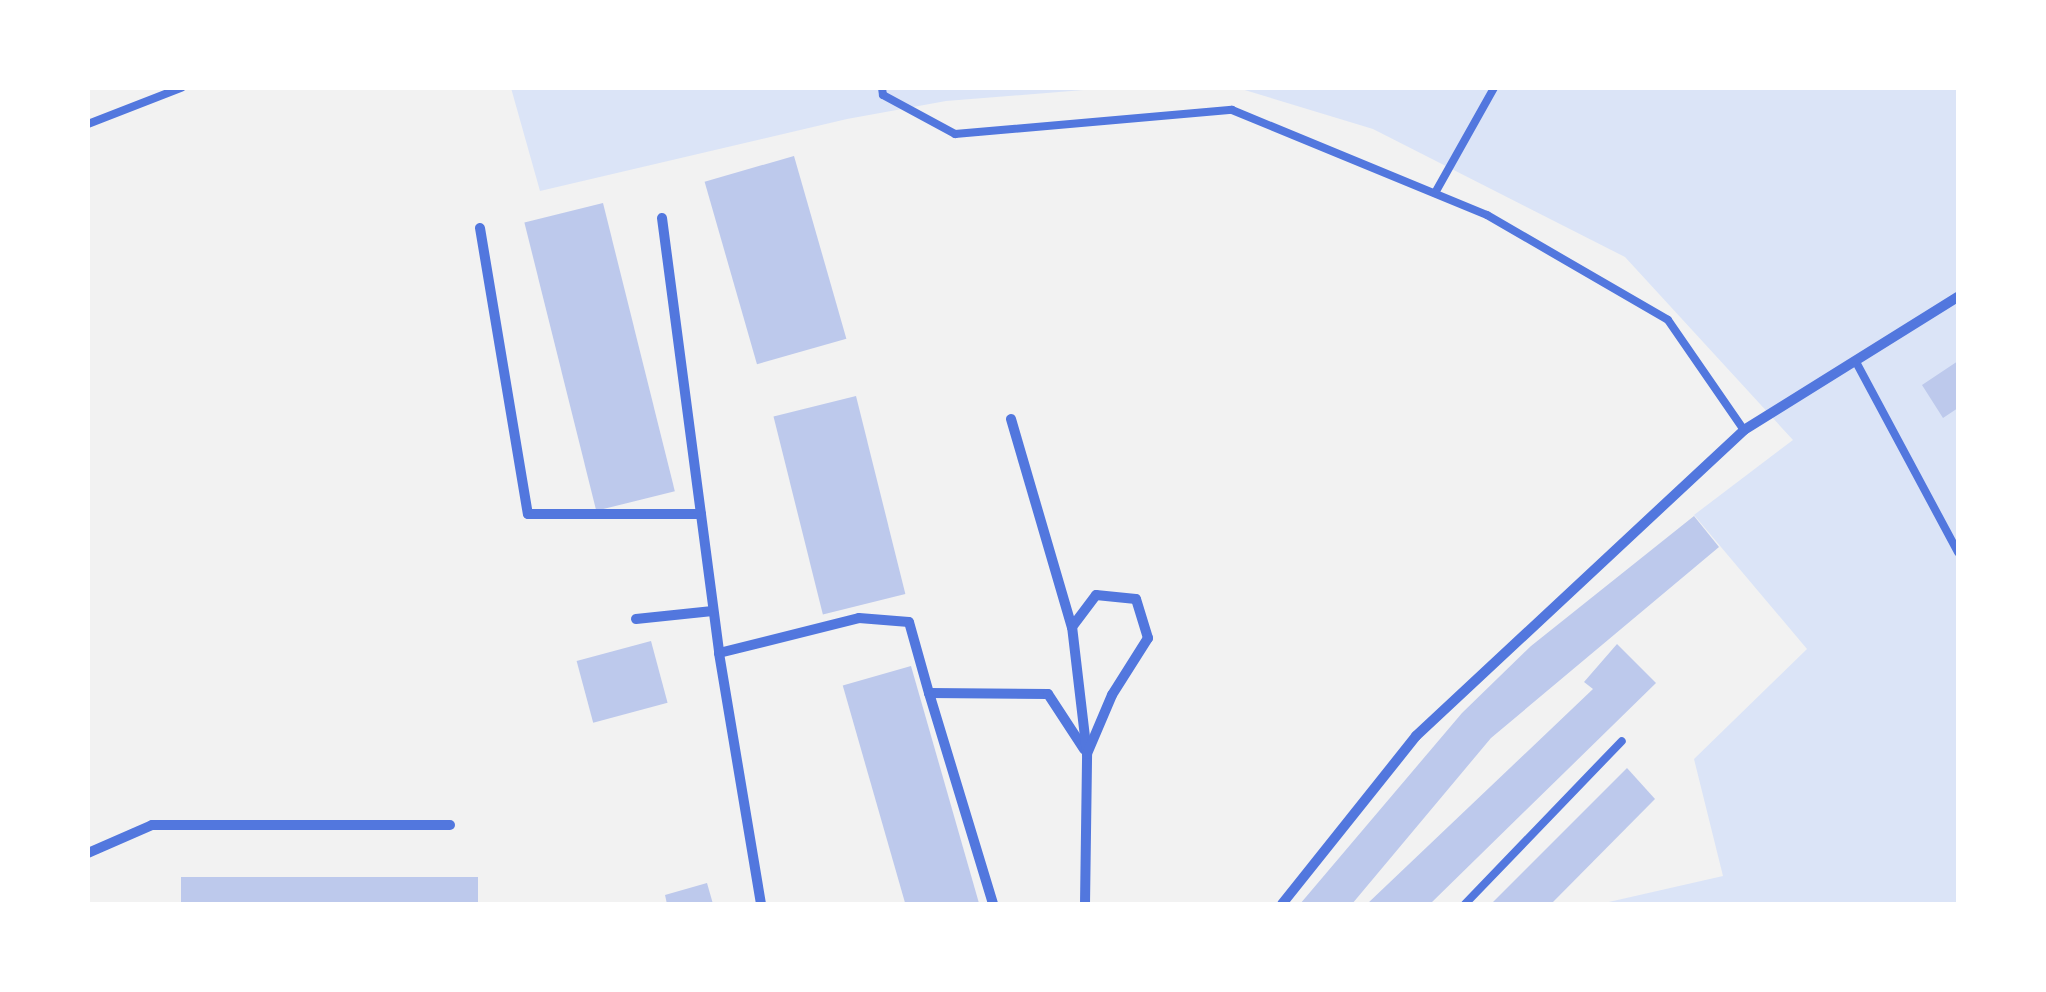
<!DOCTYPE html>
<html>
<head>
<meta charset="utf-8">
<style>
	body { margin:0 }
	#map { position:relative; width:2046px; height:992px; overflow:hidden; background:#f2f2f2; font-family:"Work Sans",sans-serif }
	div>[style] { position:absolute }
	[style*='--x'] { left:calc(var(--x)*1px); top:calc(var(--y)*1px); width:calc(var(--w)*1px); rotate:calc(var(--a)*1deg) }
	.green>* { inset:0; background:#dbe4f7 }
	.building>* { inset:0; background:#bdc9ec; transform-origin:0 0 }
	.service>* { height:8px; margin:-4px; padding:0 4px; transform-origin:4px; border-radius:4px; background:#5277de }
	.minor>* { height:10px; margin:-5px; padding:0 5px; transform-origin:5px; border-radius:5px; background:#5277de }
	span { translate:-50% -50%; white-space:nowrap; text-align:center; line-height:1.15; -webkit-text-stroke:10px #fff; paint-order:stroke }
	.frame { position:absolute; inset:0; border:90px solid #fff; pointer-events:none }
</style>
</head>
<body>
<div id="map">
	<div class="green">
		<i style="clip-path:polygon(511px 88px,1108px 88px,946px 101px,847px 119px,540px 191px)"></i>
		<i style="clip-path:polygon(1238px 88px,1958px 88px,1958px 904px,1600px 904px,1723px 876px,1694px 759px,1807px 649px,1694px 515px,1793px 440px,1625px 257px,1373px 129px)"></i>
	</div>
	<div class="building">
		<i style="left:794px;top:156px;width:190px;height:93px;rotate:74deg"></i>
		<i style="left:603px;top:203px;width:297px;height:81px;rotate:76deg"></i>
		<i style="clip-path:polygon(1958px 361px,1958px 408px,1943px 418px,1922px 385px)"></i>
		<i style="left:856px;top:396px;width:204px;height:85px;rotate:76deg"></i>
		<i style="clip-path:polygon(1694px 516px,1719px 547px,1491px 738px,1352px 904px,1300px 904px,1462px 713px,1531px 646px)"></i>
		<i style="left:651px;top:641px;width:64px;height:77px;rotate:75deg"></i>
		<i style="clip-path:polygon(1617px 644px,1656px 683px,1430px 904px,1367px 904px,1593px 689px,1584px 682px)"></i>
		<i style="left:911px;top:666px;width:248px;height:71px;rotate:74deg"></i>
		<i style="clip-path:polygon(1627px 768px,1655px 799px,1551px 904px,1491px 904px)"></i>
		<i style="left:181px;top:877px;width:297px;height:27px"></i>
		<i style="clip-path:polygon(707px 883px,713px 904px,667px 904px,665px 895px)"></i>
	</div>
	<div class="service">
		<i style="--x:882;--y:88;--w:7;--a:82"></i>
		<i style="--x:883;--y:95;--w:82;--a:28.4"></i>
		<i style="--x:955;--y:134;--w:278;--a:-5"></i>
		<i style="--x:1232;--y:110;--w:276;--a:22.4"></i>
		<i style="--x:1487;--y:215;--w:209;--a:30.1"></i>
		<i style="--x:1668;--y:320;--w:134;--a:55.4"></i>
		<i style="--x:88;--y:124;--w:100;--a:-21.2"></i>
		<i style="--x:1435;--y:193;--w:120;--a:-60.7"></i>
		<i style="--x:1856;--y:362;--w:216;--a:61.8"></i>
		<i style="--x:1465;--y:904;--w:226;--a:-46.1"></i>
	</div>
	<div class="minor">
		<i style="--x:662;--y:218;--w:439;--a:82.5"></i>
		<i style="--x:719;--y:653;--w:254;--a:80.5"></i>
		<i style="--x:480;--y:228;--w:290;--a:80.5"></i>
		<i style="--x:528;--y:514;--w:173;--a:0"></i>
		<i style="--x:1011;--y:419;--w:217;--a:73.7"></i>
		<i style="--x:636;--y:619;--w:77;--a:-5.9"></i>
		<i style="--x:719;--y:653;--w:144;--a:-14"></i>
		<i style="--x:859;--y:618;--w:50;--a:4.6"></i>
		<i style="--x:909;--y:622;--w:74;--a:74.3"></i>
		<i style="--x:929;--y:693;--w:119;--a:0.5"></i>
		<i style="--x:1048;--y:694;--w:66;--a:56.8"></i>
		<i style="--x:929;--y:693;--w:220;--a:73.1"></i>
		<i style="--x:88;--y:853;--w:70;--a:-23.6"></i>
		<i style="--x:152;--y:825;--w:298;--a:0"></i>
		<i style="--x:1085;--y:904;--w:150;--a:-89.2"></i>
		<i style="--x:1087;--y:754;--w:128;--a:-96.7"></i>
		<i style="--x:1072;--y:627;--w:40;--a:-53"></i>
		<i style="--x:1096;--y:595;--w:40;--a:5.7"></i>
		<i style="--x:1136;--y:599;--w:41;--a:72.9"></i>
		<i style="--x:1148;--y:638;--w:67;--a:122.3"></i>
		<i style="--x:1112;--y:695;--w:64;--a:113"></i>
		<i style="--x:1282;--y:904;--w:215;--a:-51.4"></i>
		<i style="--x:1416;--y:736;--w:449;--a:-43"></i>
		<i style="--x:1744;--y:430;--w:252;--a:-31.9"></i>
	</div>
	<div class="frame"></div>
</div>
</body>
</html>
